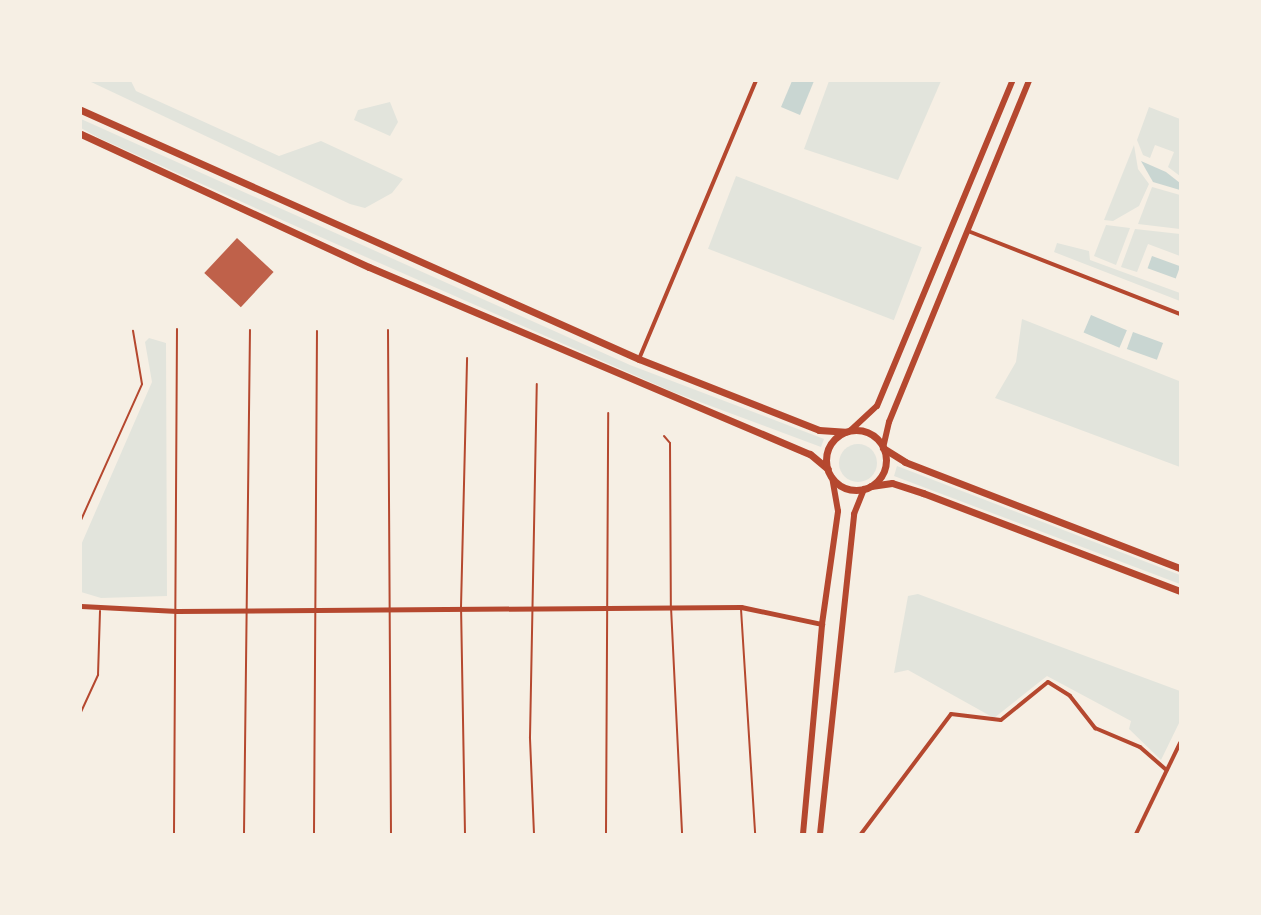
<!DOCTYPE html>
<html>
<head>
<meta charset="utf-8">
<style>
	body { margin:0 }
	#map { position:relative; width:1261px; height:915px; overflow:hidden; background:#f6efe4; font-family:"Playfair Display",serif }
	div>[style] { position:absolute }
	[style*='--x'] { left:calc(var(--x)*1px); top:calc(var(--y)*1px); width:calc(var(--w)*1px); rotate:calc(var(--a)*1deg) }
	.green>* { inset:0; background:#e2e4dc; transform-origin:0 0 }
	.round { border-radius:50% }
	.water>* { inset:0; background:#c9d6d2; transform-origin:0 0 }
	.building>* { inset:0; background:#bf614a; transform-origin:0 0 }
	.service>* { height:2px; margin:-1px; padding:0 1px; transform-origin:1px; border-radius:1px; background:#b5482f }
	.minor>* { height:4px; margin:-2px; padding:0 2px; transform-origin:2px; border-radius:2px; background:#b5482f }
	.tertiary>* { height:5px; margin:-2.5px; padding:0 2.5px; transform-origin:2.5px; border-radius:2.5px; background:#b5482f }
	.secondary>* { height:6px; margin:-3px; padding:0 3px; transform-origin:3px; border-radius:3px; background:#b5482f }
	.primary>* { height:7px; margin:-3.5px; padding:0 3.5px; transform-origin:3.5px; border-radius:3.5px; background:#b5482f }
	.primary>.ring { margin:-3.5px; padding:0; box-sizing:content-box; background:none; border:7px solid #b5482f; border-radius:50% }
	span { translate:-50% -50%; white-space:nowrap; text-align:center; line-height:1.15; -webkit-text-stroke:6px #f6efe4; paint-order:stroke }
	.frame { position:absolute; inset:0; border:82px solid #f6efe4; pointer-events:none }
</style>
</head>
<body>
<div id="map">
	<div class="green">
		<i style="clip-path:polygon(89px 81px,131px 81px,136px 91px,279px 156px,321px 141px,403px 179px,392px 193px,365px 208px,350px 204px)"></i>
		<i style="clip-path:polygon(829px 81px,941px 81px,898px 180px,804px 149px)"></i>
		<i style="clip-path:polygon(390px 102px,398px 122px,390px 136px,354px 120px,358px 110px)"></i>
		<i style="clip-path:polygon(1149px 107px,1180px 119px,1180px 176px,1168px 167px,1174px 152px,1155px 145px,1150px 158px,1143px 155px,1137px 140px)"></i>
		<i style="clip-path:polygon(81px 119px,630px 365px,824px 439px,821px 447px,673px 392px,309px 232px,99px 138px,81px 128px)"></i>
		<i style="clip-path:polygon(1134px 145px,1138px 169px,1149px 184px,1139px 206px,1113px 221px,1104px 220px)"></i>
		<i style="left:736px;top:176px;width:199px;height:78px;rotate:21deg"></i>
		<i style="clip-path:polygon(1152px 187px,1180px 195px,1180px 229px,1138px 224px)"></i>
		<i style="clip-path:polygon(1106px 225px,1130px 228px,1116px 265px,1094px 256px)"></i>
		<i style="clip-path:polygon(1135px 229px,1180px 234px,1180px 256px,1148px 244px,1137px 272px,1121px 267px)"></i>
		<i style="clip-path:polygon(1057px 243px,1089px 251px,1090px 260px,1180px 293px,1180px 301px,1054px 252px)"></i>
		<i style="clip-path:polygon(1022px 319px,1179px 381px,1180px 467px,995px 398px,1016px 362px)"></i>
		<i style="clip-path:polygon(149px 338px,166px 343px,167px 596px,101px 598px,81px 592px,81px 545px,152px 382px,145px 342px)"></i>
		<i class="round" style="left:839px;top:444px;width:38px;height:38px"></i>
		<i style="clip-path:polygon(897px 466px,1180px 575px,1180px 584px,894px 476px)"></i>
		<i style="clip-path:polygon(918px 594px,1180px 691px,1180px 721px,1161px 760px,1129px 729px,1131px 721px,1047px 676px,994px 718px,908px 670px,894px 673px,908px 596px)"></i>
	</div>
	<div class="water">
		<i style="clip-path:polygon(792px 81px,814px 81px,800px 115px,781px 107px)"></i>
		<i style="clip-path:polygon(1141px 161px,1166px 172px,1180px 183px,1180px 190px,1153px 182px)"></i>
		<i style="left:1152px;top:256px;width:30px;height:13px;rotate:20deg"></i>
		<i style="left:1091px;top:315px;width:39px;height:19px;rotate:23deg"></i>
		<i style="left:1133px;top:332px;width:32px;height:18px;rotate:20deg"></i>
	</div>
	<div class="building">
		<i style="left:237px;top:238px;width:50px;height:48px;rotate:43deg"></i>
	</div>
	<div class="service">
		<i style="--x:388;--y:330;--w:504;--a:89.66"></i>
		<i style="--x:664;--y:436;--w:9;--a:49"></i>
		<i style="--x:670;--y:443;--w:164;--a:89.7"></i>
		<i style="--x:671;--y:607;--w:227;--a:87.2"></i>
		<i style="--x:81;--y:520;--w:149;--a:-65.8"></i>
		<i style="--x:142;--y:384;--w:54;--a:-99.6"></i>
		<i style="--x:741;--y:609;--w:225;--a:86.4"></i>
		<i style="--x:81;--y:712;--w:41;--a:-65.3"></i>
		<i style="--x:98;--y:675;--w:64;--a:-88.2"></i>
		<i style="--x:174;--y:834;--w:505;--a:-89.66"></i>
		<i style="--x:244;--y:834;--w:504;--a:-89.32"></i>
		<i style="--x:314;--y:834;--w:503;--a:-89.66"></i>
		<i style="--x:465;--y:834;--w:227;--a:-91"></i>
		<i style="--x:461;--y:607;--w:249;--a:-88.6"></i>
		<i style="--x:534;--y:834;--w:97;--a:-92.4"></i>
		<i style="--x:530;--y:737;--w:353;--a:-88.9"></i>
		<i style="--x:606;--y:834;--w:421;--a:-89.7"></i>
	</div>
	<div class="minor">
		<i style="--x:968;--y:231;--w:228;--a:21.4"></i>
		<i style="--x:639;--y:359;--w:302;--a:-67.2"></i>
		<i style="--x:861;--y:834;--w:150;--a:-53.1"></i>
		<i style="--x:951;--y:714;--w:50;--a:6.8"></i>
		<i style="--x:1001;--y:720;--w:60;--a:-39"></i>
		<i style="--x:1048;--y:682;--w:26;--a:32"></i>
		<i style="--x:1070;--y:696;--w:41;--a:52"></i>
		<i style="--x:1095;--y:728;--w:49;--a:22.9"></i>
		<i style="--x:1140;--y:747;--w:35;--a:41"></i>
		<i style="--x:1136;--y:834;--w:101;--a:-64.2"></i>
	</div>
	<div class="tertiary">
		<i style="--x:81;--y:606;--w:96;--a:3"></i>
		<i style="--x:177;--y:611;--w:564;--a:-0.41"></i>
		<i style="--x:741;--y:607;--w:83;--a:11.9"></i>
	</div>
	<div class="secondary">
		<i style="--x:851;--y:430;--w:35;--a:-43"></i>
		<i style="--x:877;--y:406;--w:352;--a:-67.4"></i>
		<i style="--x:883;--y:448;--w:27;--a:-77"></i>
		<i style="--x:889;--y:422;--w:369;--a:-67.7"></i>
		<i style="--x:803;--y:834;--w:211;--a:-84.8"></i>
		<i style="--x:822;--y:624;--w:114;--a:-81.9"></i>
		<i style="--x:838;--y:511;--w:34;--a:-100"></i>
		<i style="--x:820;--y:834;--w:322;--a:-83.9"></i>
		<i style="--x:854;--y:514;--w:27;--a:-68"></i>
	</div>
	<div class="primary">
		<i style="--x:81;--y:110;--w:611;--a:24.05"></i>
		<i style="--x:639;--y:359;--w:193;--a:21.5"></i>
		<i style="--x:819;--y:430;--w:26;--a:4"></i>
		<i style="--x:81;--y:134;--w:317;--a:24.8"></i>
		<i style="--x:369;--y:267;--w:479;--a:23"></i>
		<i style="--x:810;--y:454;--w:23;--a:40"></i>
		<i class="ring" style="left:826px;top:430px;width:53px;height:53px"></i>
		<i style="--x:883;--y:448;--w:26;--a:32"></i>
		<i style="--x:905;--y:462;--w:295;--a:21.1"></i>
		<i style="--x:871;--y:486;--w:21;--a:-8"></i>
		<i style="--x:892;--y:483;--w:33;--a:18"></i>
		<i style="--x:923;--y:493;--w:275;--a:20.9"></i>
	</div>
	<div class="frame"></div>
</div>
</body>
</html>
